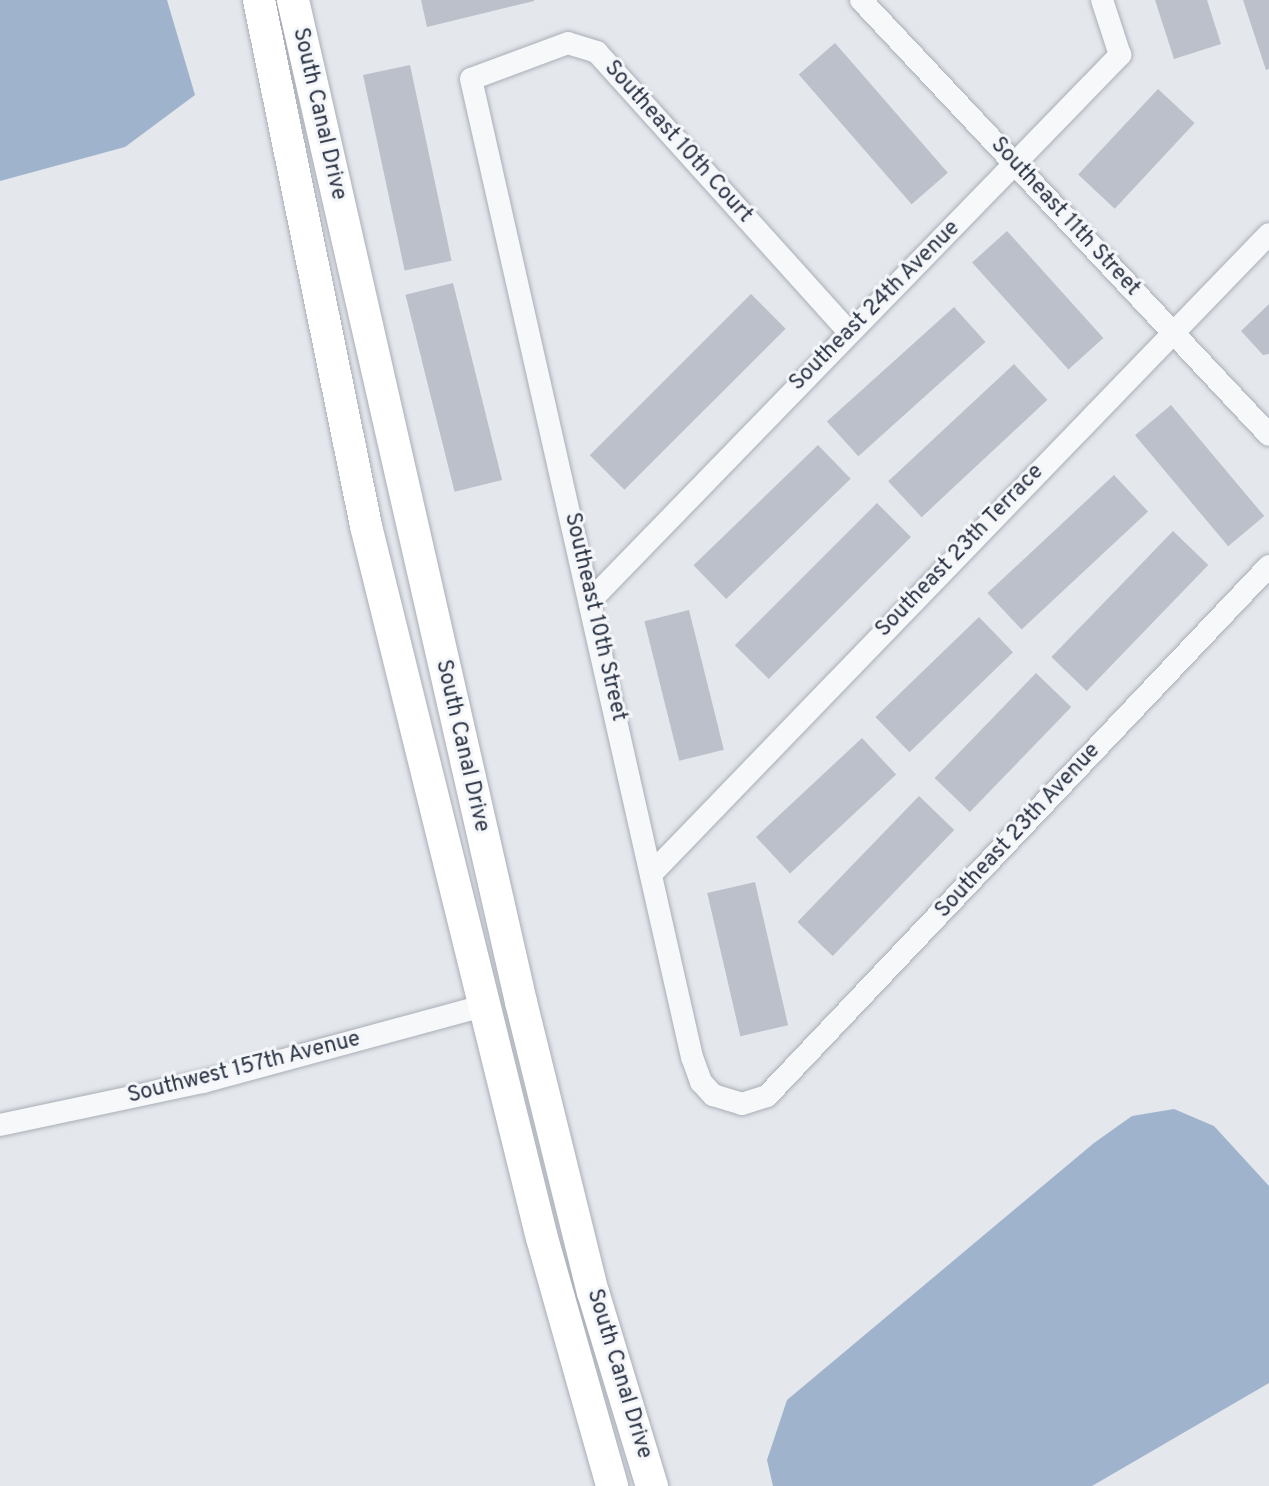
<!DOCTYPE html>
<html>
<head>
<meta charset="utf-8">
<style>
	body { margin:0 }
	#map { position:relative; width:1269px; height:1486px; overflow:hidden; background:#e4e7ec; font-family:Overpass,sans-serif }
	div>[style] { position:absolute }
	[style*='--x'] { left:calc(var(--x)*1px); top:calc(var(--y)*1px); width:calc(var(--w)*1px); rotate:calc(var(--a)*1deg) }
	.water>* { inset:0; background:#9fb4cc }
	.building>* { inset:0; background:#bbc0ca; transform-origin:0 0 }
	.roads { filter:drop-shadow(0 0 2px #a9aeb7) drop-shadow(0 0 2px #a9aeb7) }
	.street>* { height:22px; margin:-11px; padding:0 11px; transform-origin:11px; border-radius:11px; background:#f7f8fa }
	.secondary>* { height:32px; margin:-16px; padding:0 16px; transform-origin:16px; border-radius:16px; background:#fff }
	span { translate:-50% -50%; white-space:nowrap; text-align:center; line-height:1.15; -webkit-text-stroke:6px #f4f6f9; paint-order:stroke }
	.street-label { font-size:22px; color:#2b3445 }
</style>
</head>
<body>
<div id="map">
	<div class="water">
		<i style="clip-path:polygon(0 0,167px 0,195px 95px,125px 147px,0 181px)"></i>
		<i style="clip-path:polygon(1174px 1109px,1214px 1126px,1269px 1186px,1269px 1383px,1092px 1486px,773px 1486px,767px 1460px,787px 1400px,1094px 1143px,1132px 1116px)"></i>
	</div>
	<div class="building">
		<i style="clip-path:polygon(421px 0,534px 0,534px 1px,427px 27px)"></i>
		<i style="clip-path:polygon(1155px 0,1207px 0,1221px 44px,1174px 59px)"></i>
		<i style="clip-path:polygon(1243px 0,1269px 0,1269px 69px,1266px 70px)"></i>
		<i style="left:835px;top:43px;width:172px;height:48px;rotate:49deg"></i>
		<i style="left:410px;top:65px;width:200px;height:48px;rotate:78deg"></i>
		<i style="left:1158px;top:89px;width:50px;height:117px;rotate:43deg"></i>
		<i style="left:1007px;top:231px;width:144px;height:47px;rotate:48deg"></i>
		<i style="left:453px;top:283px;width:203px;height:49px;rotate:76deg"></i>
		<i style="left:751px;top:294px;width:49px;height:228px;rotate:45deg"></i>
		<i style="clip-path:polygon(1269px 304px,1269px 354px,1263px 355px,1241px 331px)"></i>
		<i style="left:954px;top:307px;width:47px;height:171px;rotate:48deg"></i>
		<i style="left:1014px;top:364px;width:49px;height:172px;rotate:47deg"></i>
		<i style="left:1171px;top:405px;width:145px;height:47px;rotate:50deg"></i>
		<i style="left:818px;top:445px;width:47px;height:173px;rotate:46deg"></i>
		<i style="left:1114px;top:475px;width:50px;height:173px;rotate:47deg"></i>
		<i style="left:877px;top:503px;width:48px;height:201px;rotate:45deg"></i>
		<i style="left:1173px;top:531px;width:49px;height:175px;rotate:44deg"></i>
		<i style="left:689px;top:610px;width:144px;height:46px;rotate:76deg"></i>
		<i style="left:979px;top:617px;width:49px;height:144px;rotate:46deg"></i>
		<i style="left:1036px;top:673px;width:49px;height:146px;rotate:44deg"></i>
		<i style="left:862px;top:738px;width:50px;height:145px;rotate:47deg"></i>
		<i style="left:919px;top:796px;width:49px;height:175px;rotate:44deg"></i>
		<i style="left:755px;top:882px;width:147px;height:49px;rotate:77deg"></i>
	</div>
	<div class="roads">
		<div class="street">
			<i style="--x:861;--y:0;--w:596;--a:46.83"></i>
			<i style="--x:848;--y:331;--w:375;--a:-132"></i>
			<i style="--x:597;--y:52;--w:30;--a:-163"></i>
			<i style="--x:568;--y:43;--w:103;--a:159.6"></i>
			<i style="--x:471;--y:79;--w:1003;--a:77.27"></i>
			<i style="--x:692;--y:1057;--w:27;--a:70"></i>
			<i style="--x:701;--y:1082;--w:18;--a:47"></i>
			<i style="--x:713;--y:1095;--w:30;--a:17"></i>
			<i style="--x:742;--y:1104;--w:26;--a:-18"></i>
			<i style="--x:767;--y:1096;--w:730;--a:-46.55"></i>
			<i style="--x:591;--y:600;--w:760;--a:-45.85"></i>
			<i style="--x:1120;--y:55;--w:58;--a:-108.1"></i>
			<i style="--x:654;--y:871;--w:885;--a:-46.01"></i>
			<i style="--x:0;--y:1125;--w:208;--a:-12"></i>
			<i style="--x:203;--y:1082;--w:293;--a:-15.2"></i>
		</div>
		<div class="secondary">
			<i style="--x:259;--y:0;--w:537;--a:78.5"></i>
			<i style="--x:366;--y:526;--w:733;--a:76.12"></i>
			<i style="--x:542;--y:1238;--w:258;--a:74.2"></i>
			<i style="--x:293;--y:0;--w:1028;--a:77.18"></i>
			<i style="--x:521;--y:1002;--w:299;--a:76.1"></i>
			<i style="--x:593;--y:1292;--w:203;--a:73.1"></i>
		</div>
	</div>
	<div class="street-label">
		<span style="left:319px;top:114px;rotate:77deg">South Canal Drive</span>
		<span style="left:678px;top:142px;rotate:48deg">Southeast 10th Court</span>
		<span style="left:1065px;top:217px;rotate:47deg">Southeast 11th Street</span>
		<span style="left:875px;top:306px;rotate:-45deg">Southeast 24th Avenue</span>
		<span style="left:960px;top:551px;rotate:-46deg">Southeast 23th Terrace</span>
		<span style="left:595px;top:617px;rotate:77deg">Southeast 10th Street</span>
		<span style="left:462px;top:746px;rotate:77deg">South Canal Drive</span>
		<span style="left:1018px;top:831px;rotate:-47deg">Southeast 23th Avenue</span>
		<span style="left:244px;top:1068px;rotate:-14deg">Southwest 157th Avenue</span>
		<span style="left:619px;top:1374px;rotate:73deg">South Canal Drive</span>
	</div>
</div>
</body>
</html>
